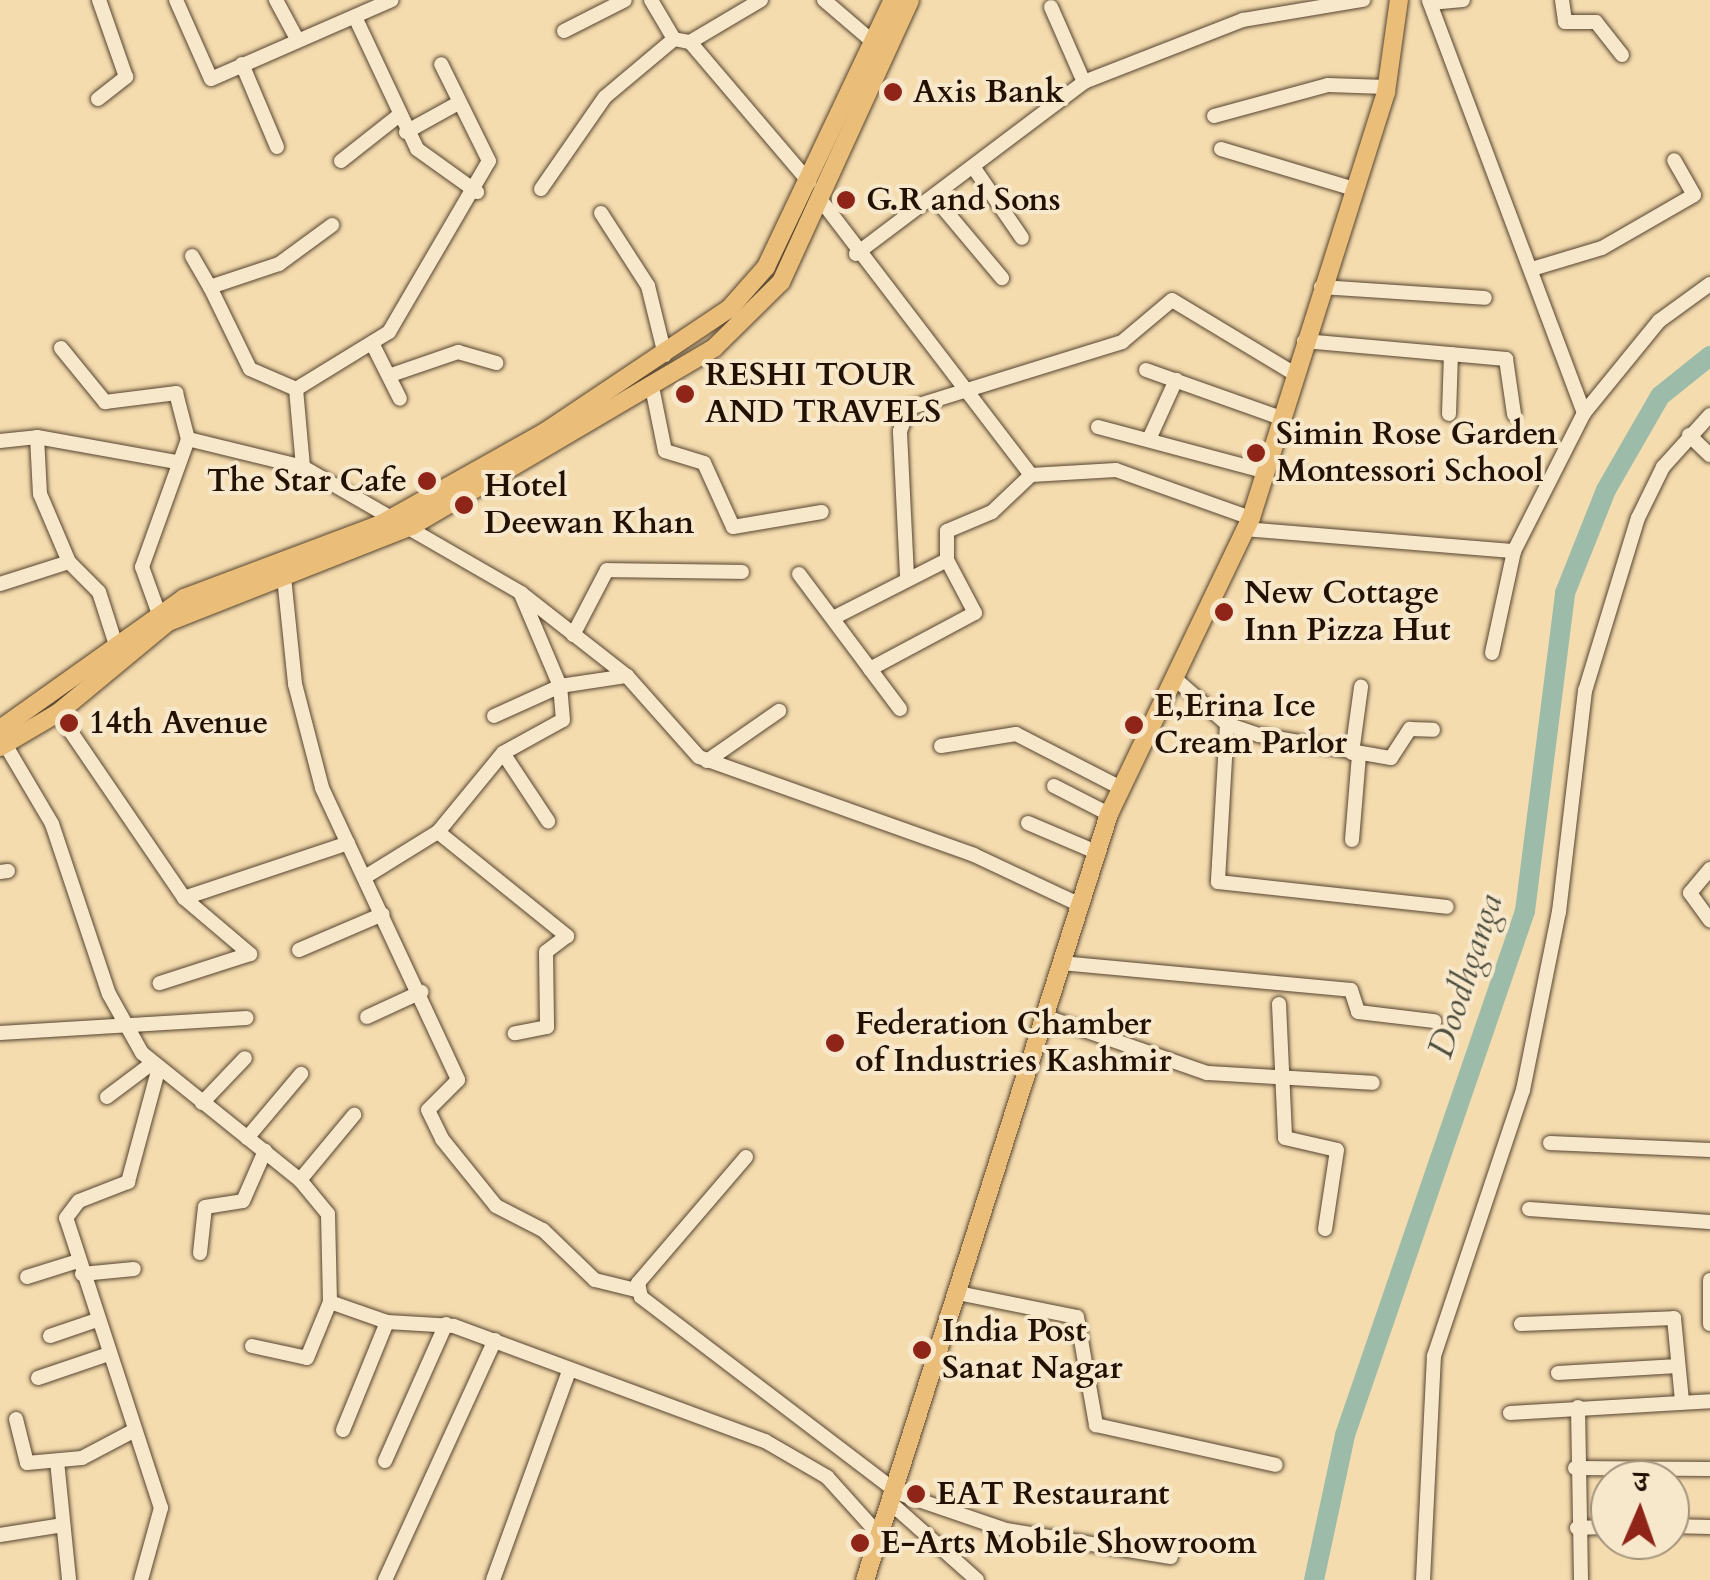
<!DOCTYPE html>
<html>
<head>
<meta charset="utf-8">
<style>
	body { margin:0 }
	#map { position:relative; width:1710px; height:1580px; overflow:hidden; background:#f4dcaf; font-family:Cardo,"Noto Serif Devanagari",serif }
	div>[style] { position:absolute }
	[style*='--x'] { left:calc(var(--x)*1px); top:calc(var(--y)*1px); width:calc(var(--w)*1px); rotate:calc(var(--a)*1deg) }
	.river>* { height:20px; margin:-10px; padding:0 10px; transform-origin:10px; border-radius:10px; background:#9cbca9 }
	.roads { filter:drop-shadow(0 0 2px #57442f) drop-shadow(0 0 2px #57442f) }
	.minor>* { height:14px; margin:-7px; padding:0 7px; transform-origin:7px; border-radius:7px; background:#f8e8cb }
	.major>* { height:18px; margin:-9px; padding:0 9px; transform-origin:9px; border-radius:9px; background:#eabe78 }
	.dots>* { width:28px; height:28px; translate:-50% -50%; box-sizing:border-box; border:5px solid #f8e8cb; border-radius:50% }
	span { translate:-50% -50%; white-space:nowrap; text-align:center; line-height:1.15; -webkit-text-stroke:8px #f8e8cb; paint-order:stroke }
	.poi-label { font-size:32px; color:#231204; font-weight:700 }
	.left { translate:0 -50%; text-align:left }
	.right { translate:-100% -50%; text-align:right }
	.water-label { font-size:35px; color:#4d4e3e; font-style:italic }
	.north { position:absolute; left:1590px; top:1460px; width:100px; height:100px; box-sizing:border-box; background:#f8e8cb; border:2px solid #a3927b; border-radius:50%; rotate:2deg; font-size:28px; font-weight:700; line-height:40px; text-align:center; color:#231204 }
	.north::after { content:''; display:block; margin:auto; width:35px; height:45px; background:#8f2418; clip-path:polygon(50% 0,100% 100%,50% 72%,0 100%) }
</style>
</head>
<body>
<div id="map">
	<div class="river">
		<i style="--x:1314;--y:1580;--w:148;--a:-77.9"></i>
		<i style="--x:1345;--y:1435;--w:554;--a:-71.04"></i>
		<i style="--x:1525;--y:911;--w:321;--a:-82.8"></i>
		<i style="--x:1565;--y:593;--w:111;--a:-68.3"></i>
		<i style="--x:1606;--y:490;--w:108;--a:-60.1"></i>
		<i style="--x:1660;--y:396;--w:64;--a:-38.7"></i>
	</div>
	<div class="roads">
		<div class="minor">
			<i style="--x:176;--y:0;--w:86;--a:66.1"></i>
			<i style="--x:211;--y:79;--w:197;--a:-23.6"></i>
			<i style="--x:276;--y:0;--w:44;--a:61.7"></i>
			<i style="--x:651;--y:0;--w:45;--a:59.5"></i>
			<i style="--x:761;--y:0;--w:82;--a:149.4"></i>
			<i style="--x:690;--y:42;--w:184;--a:49.6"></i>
			<i style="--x:824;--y:0;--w:65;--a:40.6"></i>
			<i style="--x:1562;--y:0;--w:22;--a:82"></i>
			<i style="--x:1565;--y:22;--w:31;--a:0"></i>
			<i style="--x:1596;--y:22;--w:42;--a:51.8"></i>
			<i style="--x:1430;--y:3;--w:33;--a:-5"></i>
			<i style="--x:1051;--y:7;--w:82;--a:66.3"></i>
			<i style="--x:355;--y:17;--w:146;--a:64.8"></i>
			<i style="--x:417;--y:149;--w:74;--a:35.6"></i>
			<i style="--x:564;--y:31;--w:68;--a:-26.9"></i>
			<i style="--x:242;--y:64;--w:90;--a:67.1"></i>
			<i style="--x:98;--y:99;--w:36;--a:-38"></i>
			<i style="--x:126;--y:77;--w:82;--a:-109.3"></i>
			<i style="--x:1214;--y:116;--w:118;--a:-15.2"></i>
			<i style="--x:1328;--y:85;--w:58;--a:2"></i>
			<i style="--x:406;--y:132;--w:56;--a:-28.9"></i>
			<i style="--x:1221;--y:149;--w:139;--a:16.7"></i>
			<i style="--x:341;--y:161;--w:71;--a:-38.2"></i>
			<i style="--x:976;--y:171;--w:81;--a:55.5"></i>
			<i style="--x:541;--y:189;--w:112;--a:-55.2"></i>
			<i style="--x:605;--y:97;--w:90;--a:-40"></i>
			<i style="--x:674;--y:39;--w:16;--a:11"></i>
			<i style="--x:934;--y:197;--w:106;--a:50"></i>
			<i style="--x:820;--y:199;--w:347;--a:52.6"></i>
			<i style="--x:601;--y:213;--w:87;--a:57.2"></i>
			<i style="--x:648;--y:286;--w:71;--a:76.2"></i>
			<i style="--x:856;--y:254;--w:286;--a:-37"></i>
			<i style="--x:1084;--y:82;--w:171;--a:-21.3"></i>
			<i style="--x:1243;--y:20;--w:122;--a:-9.5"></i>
			<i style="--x:192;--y:256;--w:36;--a:60"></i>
			<i style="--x:1532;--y:269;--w:73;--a:-16.7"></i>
			<i style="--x:1602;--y:248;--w:106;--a:-29.9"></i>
			<i style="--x:1694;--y:195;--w:40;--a:-119.7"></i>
			<i style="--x:1321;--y:287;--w:164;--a:3.8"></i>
			<i style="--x:1304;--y:341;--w:203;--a:5.1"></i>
			<i style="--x:1506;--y:359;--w:56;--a:81.7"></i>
			<i style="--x:373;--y:345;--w:60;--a:63.4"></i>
			<i style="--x:61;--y:348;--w:70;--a:50.8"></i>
			<i style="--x:105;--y:402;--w:72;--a:-7.2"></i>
			<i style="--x:176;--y:393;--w:48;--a:75.4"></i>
			<i style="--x:1146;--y:370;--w:140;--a:19.6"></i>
			<i style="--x:394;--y:374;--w:68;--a:-19"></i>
			<i style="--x:458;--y:352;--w:40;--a:16"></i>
			<i style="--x:296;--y:389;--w:50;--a:-156.5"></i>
			<i style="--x:250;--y:369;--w:91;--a:-116"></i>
			<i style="--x:210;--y:287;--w:73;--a:-18.4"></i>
			<i style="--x:279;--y:264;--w:66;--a:-36.3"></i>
			<i style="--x:653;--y:392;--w:60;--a:78.5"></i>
			<i style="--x:665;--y:451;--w:41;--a:17.1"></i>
			<i style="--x:704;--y:463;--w:70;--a:65.6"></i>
			<i style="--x:733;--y:527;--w:90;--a:-9.6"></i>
			<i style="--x:1584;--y:413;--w:119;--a:-50.8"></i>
			<i style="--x:1659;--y:321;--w:63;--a:-36"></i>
			<i style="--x:1449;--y:414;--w:60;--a:-88.1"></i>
			<i style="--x:1098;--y:427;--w:168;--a:14.9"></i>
			<i style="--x:1689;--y:435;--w:29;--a:44"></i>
			<i style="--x:37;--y:437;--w:57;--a:87"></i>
			<i style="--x:40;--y:494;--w:74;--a:66.9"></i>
			<i style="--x:69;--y:562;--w:42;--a:45"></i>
			<i style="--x:99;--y:592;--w:56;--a:72.2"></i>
			<i style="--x:1150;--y:437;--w:63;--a:-65.5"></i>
			<i style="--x:0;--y:441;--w:37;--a:-6"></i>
			<i style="--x:37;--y:437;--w:141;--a:10.2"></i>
			<i style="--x:303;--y:467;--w:78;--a:-95.1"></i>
			<i style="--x:296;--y:389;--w:109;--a:-31.5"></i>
			<i style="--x:389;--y:332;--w:198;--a:-59.7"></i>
			<i style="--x:489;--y:161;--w:108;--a:-116.3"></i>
			<i style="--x:1245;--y:529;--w:270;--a:4.7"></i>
			<i style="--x:1514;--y:551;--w:155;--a:-63.1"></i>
			<i style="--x:1584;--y:413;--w:441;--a:-110.6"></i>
			<i style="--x:799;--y:574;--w:119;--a:53.2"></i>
			<i style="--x:907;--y:576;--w:145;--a:-92.8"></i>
			<i style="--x:900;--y:431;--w:25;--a:-69"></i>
			<i style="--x:909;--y:408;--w:223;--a:-17.2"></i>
			<i style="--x:1122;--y:342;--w:65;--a:-40"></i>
			<i style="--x:1172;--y:300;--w:141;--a:31.1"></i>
			<i style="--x:284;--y:577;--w:108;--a:84.1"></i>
			<i style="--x:295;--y:684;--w:107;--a:75.4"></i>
			<i style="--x:322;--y:788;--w:322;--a:65"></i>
			<i style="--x:458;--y:1080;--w:42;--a:135"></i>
			<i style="--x:428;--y:1110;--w:32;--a:64"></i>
			<i style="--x:442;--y:1139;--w:86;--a:51.1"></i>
			<i style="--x:496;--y:1206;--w:53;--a:27.1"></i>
			<i style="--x:543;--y:1230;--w:72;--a:43.9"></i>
			<i style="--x:595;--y:1280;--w:42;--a:13.7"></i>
			<i style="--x:0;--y:584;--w:72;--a:-17.7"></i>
			<i style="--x:159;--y:614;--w:50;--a:-109.9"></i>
			<i style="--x:142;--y:567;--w:136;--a:-70.2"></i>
			<i style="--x:188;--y:439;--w:118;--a:13.7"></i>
			<i style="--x:303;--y:467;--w:252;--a:30"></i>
			<i style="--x:521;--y:593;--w:135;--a:38.1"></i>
			<i style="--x:627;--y:676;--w:108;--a:48.4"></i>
			<i style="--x:699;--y:757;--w:292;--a:19.6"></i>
			<i style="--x:974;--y:855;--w:115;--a:25.2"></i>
			<i style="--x:833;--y:618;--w:128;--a:-27"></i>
			<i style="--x:573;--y:635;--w:73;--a:-62.4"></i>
			<i style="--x:607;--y:570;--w:135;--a:0.8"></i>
			<i style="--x:1492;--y:653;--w:104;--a:-77.8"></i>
			<i style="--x:1173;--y:677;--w:72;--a:41"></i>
			<i style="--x:1227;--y:724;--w:34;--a:19"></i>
			<i style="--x:1259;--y:735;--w:134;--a:9.9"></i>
			<i style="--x:1391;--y:758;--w:35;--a:-57"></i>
			<i style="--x:1410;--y:729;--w:23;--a:2"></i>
			<i style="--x:900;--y:709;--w:50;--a:-126.9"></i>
			<i style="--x:870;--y:669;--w:119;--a:-28.1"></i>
			<i style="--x:975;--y:613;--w:60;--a:-117.8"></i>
			<i style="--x:947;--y:560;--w:29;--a:-90"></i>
			<i style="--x:947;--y:531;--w:49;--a:-22.9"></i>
			<i style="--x:992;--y:512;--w:54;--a:-43.5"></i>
			<i style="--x:1031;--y:475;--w:85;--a:-3.4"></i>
			<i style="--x:1116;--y:470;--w:143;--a:19.6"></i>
			<i style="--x:58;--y:713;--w:224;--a:55.7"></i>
			<i style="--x:184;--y:898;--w:87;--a:40.3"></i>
			<i style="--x:250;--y:954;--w:95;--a:162.1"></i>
			<i style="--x:494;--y:716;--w:72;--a:-24.4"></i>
			<i style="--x:560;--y:686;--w:68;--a:-8.5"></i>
			<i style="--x:1227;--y:724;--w:158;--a:93.3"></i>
			<i style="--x:1218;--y:882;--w:230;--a:6.2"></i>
			<i style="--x:2;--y:739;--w:99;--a:59.5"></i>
			<i style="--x:52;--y:824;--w:179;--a:71.5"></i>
			<i style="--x:109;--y:994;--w:68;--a:60.8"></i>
			<i style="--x:142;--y:1053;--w:203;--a:38.8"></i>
			<i style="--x:300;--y:1180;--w:44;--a:50.5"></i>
			<i style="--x:328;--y:1214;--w:88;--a:88.7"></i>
			<i style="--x:330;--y:1302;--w:60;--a:19.3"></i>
			<i style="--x:387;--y:1322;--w:67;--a:3.4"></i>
			<i style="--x:454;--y:1326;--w:332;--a:20.3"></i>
			<i style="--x:765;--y:1441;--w:72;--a:30.1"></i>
			<i style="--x:827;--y:1477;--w:82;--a:48"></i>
			<i style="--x:941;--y:746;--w:76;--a:-9.1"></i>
			<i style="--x:1016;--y:734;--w:118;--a:27.2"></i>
			<i style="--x:503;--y:753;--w:82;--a:56.5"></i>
			<i style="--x:1352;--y:753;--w:67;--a:-82.2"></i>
			<i style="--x:707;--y:761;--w:88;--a:-34.8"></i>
			<i style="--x:1054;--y:786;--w:62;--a:27"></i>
			<i style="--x:1028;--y:823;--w:74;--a:23.1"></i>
			<i style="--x:438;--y:832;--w:166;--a:38.9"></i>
			<i style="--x:567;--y:936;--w:26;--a:143"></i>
			<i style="--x:546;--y:952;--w:75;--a:89.2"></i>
			<i style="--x:547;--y:1027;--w:33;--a:169"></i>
			<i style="--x:1352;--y:840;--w:86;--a:-85.3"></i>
			<i style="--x:1710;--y:869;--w:31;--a:130"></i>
			<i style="--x:1690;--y:893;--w:34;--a:54"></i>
			<i style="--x:0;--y:872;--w:8;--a:-7"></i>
			<i style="--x:365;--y:877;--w:86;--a:-31.7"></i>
			<i style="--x:438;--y:832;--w:102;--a:-50.6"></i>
			<i style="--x:503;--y:753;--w:68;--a:-28.8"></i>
			<i style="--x:563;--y:720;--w:34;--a:-95"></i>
			<i style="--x:560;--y:686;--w:100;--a:-113"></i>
			<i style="--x:184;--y:898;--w:173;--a:-18.5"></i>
			<i style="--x:299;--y:950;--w:91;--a:-23.2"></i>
			<i style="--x:1061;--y:963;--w:291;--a:5.3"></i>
			<i style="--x:1351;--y:990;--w:23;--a:72"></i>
			<i style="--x:1358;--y:1012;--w:77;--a:6.8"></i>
			<i style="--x:1279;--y:1004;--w:134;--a:87.4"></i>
			<i style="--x:1285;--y:1138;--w:53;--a:13"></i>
			<i style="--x:1337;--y:1150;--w:80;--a:98.6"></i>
			<i style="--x:1044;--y:1016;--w:173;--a:19.3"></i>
			<i style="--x:1207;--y:1073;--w:166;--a:3.4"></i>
			<i style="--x:367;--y:1017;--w:60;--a:-24.8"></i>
			<i style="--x:0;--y:1033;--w:247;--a:-3.5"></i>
			<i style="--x:107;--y:1097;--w:55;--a:-36.9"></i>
			<i style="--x:202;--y:1103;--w:62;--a:-46.3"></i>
			<i style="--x:247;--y:1138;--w:84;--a:-49.8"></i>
			<i style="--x:1550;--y:1143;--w:160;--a:2.5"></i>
			<i style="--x:746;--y:1157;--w:166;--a:130.6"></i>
			<i style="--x:638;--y:1283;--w:14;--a:78"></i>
			<i style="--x:641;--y:1297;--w:323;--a:37.3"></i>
			<i style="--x:898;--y:1493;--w:114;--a:18.9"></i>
			<i style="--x:1006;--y:1530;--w:167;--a:9.3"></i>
			<i style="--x:300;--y:1180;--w:85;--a:-50.3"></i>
			<i style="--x:1529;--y:1209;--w:181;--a:4.1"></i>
			<i style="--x:200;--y:1253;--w:46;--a:-83.8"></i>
			<i style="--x:205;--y:1207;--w:38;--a:-9"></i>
			<i style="--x:243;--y:1201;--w:55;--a:-66.3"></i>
			<i style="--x:82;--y:1274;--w:52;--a:-5.5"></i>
			<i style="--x:27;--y:1277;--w:53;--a:-17.4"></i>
			<i style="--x:1710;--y:1280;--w:44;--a:90"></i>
			<i style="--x:958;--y:1293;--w:121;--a:11.4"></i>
			<i style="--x:1077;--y:1317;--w:110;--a:80"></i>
			<i style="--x:1096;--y:1425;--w:184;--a:12.5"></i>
			<i style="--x:1521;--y:1324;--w:153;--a:-2.2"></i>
			<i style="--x:1674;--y:1318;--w:83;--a:84.5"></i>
			<i style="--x:50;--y:1336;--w:50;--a:-18.8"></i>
			<i style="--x:252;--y:1346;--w:56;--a:12.3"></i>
			<i style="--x:307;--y:1358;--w:61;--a:-67.7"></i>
			<i style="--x:1558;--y:1373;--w:120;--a:-3.3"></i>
			<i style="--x:38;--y:1378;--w:75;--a:-18.7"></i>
			<i style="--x:1578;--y:1407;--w:173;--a:89"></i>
			<i style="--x:1510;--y:1413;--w:200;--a:-3.4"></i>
			<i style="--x:16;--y:1419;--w:45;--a:76"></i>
			<i style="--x:27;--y:1463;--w:55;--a:-5.2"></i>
			<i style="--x:82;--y:1458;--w:60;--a:-27.8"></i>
			<i style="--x:343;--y:1430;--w:117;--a:-67.8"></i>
			<i style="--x:57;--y:1461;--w:120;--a:84.2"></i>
			<i style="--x:385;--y:1461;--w:150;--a:-66"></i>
			<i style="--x:1575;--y:1468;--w:135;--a:0.4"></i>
			<i style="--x:894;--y:1506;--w:111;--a:41.7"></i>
			<i style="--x:1670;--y:1526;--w:40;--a:1.4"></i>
			<i style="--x:1577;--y:1528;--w:33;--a:-2"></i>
			<i style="--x:0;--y:1535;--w:64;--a:-9"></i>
			<i style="--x:141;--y:1580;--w:75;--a:-74.5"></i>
			<i style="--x:161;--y:1508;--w:305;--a:-108.1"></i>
			<i style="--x:66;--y:1218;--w:21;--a:-53"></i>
			<i style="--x:79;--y:1201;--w:53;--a:-21.2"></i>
			<i style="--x:128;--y:1182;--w:115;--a:-74.9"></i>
			<i style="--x:385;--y:1580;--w:264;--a:-65.4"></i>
			<i style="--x:493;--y:1580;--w:219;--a:-70"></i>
			<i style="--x:1423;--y:1580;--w:224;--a:-87.2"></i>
			<i style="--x:1434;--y:1356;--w:280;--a:-71.5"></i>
			<i style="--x:1523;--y:1090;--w:182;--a:-78.6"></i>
			<i style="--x:1559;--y:912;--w:223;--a:-83.3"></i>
			<i style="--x:1585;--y:691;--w:181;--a:-73"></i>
			<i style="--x:1638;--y:518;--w:57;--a:-63.9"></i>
			<i style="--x:1663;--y:467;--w:70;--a:-47.9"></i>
		</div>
		<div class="major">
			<i style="--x:0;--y:729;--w:226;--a:-35.4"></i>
			<i style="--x:184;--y:598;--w:210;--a:-20.6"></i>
			<i style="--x:381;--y:524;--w:188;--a:-29.3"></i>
			<i style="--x:545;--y:432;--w:221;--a:-33.8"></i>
			<i style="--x:729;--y:309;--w:56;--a:-48.6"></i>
			<i style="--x:766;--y:267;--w:296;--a:-64.6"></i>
			<i style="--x:0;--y:747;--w:67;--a:-30.4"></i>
			<i style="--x:58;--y:713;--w:143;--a:-39.6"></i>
			<i style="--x:168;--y:622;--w:262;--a:-21.5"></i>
			<i style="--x:412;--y:526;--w:351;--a:-30.5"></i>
			<i style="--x:714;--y:348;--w:94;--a:-44.6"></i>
			<i style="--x:781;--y:282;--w:310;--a:-65.4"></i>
			<i style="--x:865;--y:1580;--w:804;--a:-72.33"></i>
			<i style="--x:1109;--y:814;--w:328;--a:-64.4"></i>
			<i style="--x:1251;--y:518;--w:447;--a:-72.4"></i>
			<i style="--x:1386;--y:92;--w:93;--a:-82"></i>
		</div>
	</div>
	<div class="dots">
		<i style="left:893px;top:92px;background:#8f2418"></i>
		<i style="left:846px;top:200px;background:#8f2418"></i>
		<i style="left:685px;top:394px;background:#8f2418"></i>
		<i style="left:1256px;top:453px;background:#8f2418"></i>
		<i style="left:427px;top:481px;background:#8f2418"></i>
		<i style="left:464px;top:505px;background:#8f2418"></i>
		<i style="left:1224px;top:612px;background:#8f2418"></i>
		<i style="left:69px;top:723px;background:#8f2418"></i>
		<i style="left:1134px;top:725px;background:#8f2418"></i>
		<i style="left:835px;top:1043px;background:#8f2418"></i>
		<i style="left:922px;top:1350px;background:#8f2418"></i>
		<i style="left:916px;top:1494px;background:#8f2418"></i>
		<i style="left:860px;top:1543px;background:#8f2418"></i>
	</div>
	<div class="poi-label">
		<span class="left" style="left:913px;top:92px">Axis Bank</span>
		<span class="left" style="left:866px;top:200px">G.R and Sons</span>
		<span class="left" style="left:705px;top:394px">RESHI TOUR<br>AND TRAVELS</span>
		<span class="left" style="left:1276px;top:453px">Simin Rose Garden<br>Montessori School</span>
		<span class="right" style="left:407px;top:481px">The Star Cafe</span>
		<span class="left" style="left:484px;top:505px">Hotel<br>Deewan Khan</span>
		<span class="left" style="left:1244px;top:612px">New Cottage<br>Inn Pizza Hut</span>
		<span class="left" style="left:1154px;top:725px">E,Erina Ice<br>Cream Parlor</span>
		<span class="left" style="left:89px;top:723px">14th Avenue</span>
		<span class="left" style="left:855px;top:1043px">Federation Chamber<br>of Industries Kashmir</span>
		<span class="left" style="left:942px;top:1350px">India Post<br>Sanat Nagar</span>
		<span class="left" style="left:936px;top:1494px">EAT Restaurant</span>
		<span class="left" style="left:880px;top:1543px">E-Arts Mobile Showroom</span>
	</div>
	<div class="water-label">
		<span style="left:1466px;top:976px;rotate:-72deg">Doodhganga</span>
	</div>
	<div class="north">उ</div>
</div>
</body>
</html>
